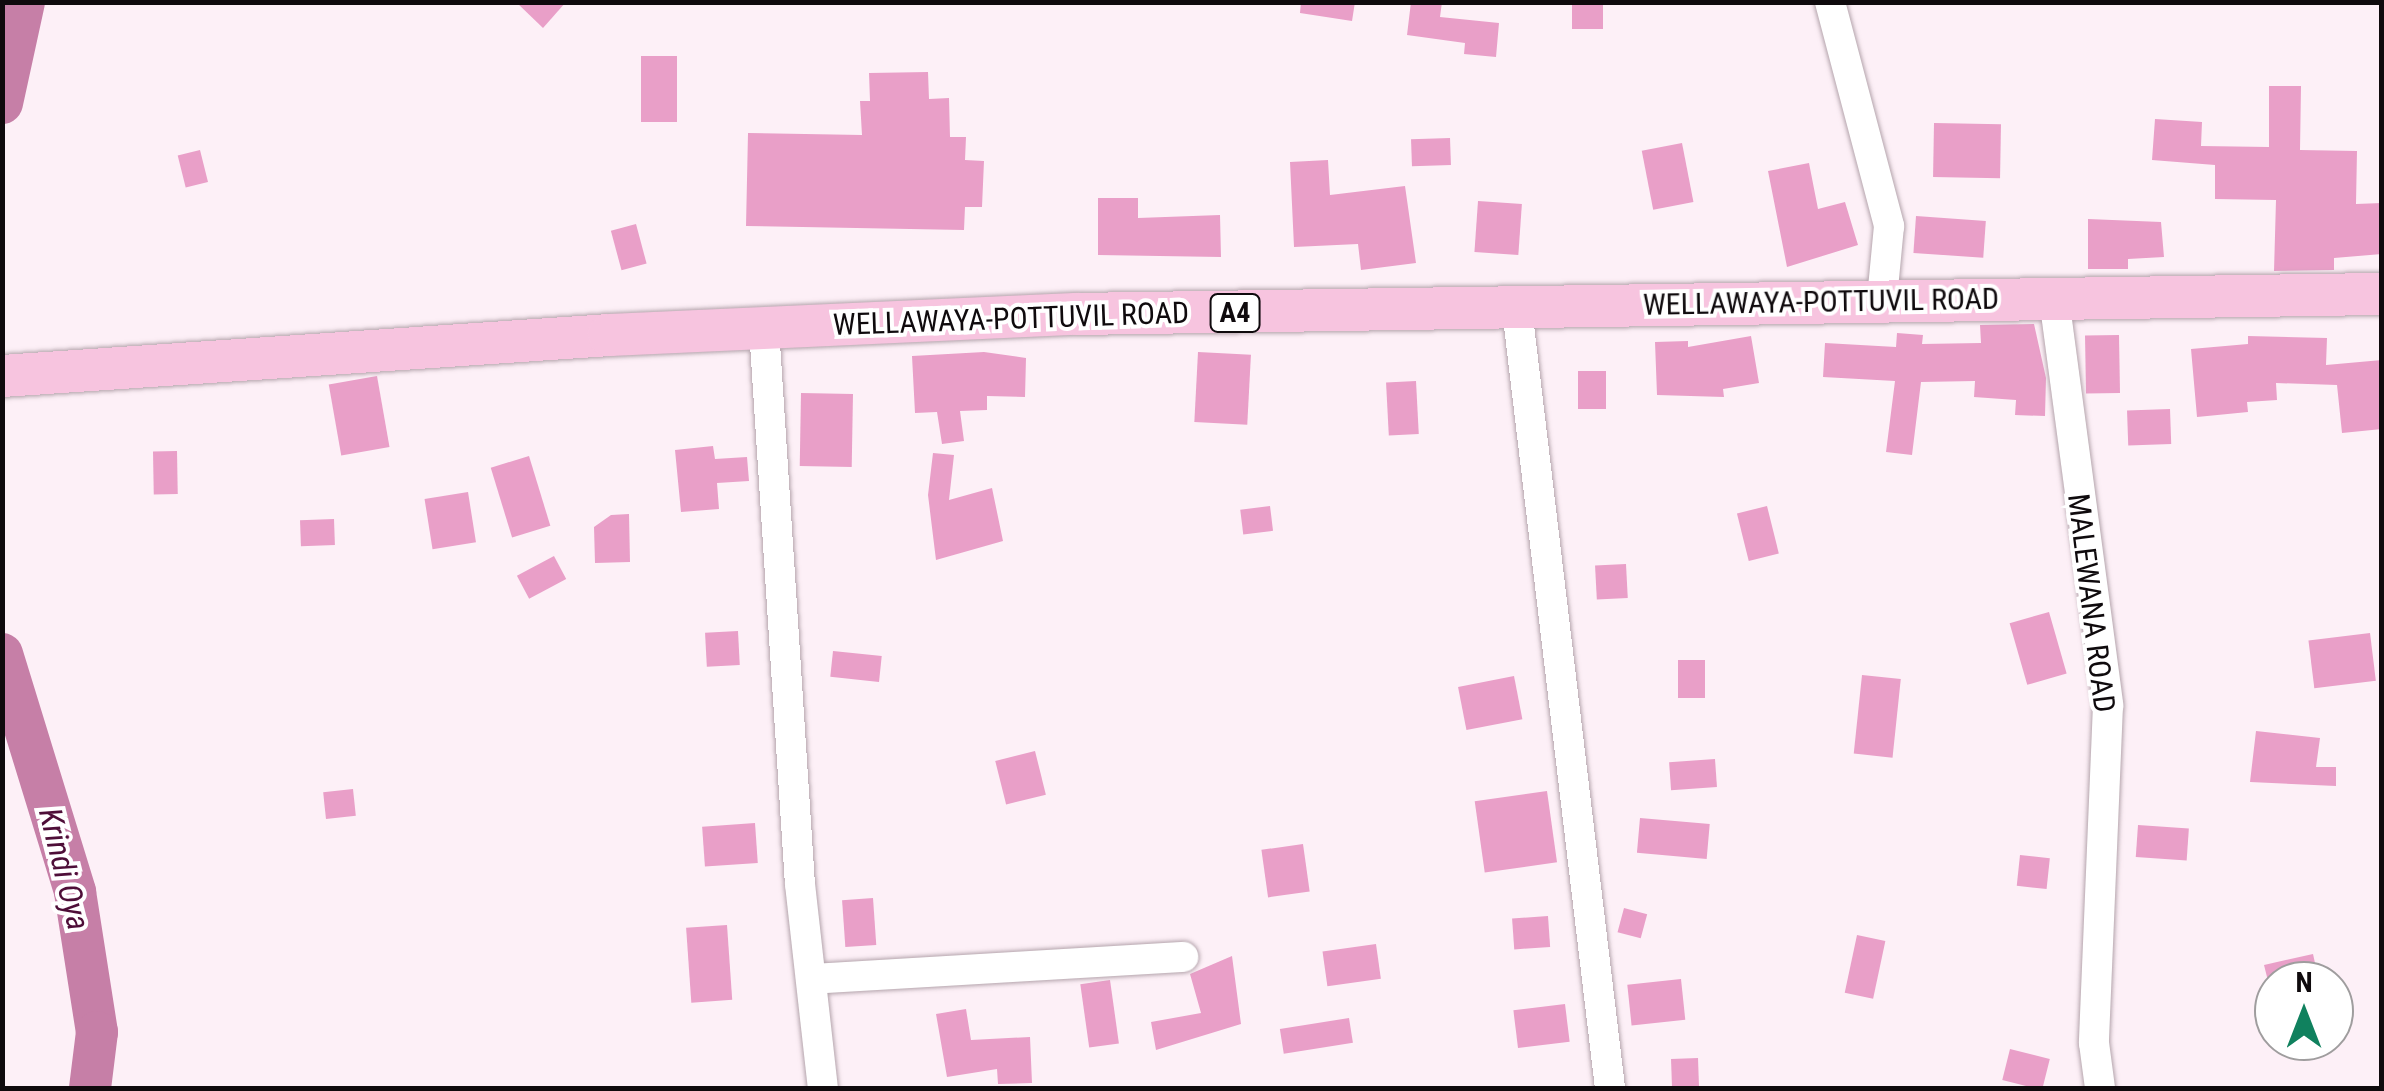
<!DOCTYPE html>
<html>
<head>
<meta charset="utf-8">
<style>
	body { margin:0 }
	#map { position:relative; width:2384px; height:1091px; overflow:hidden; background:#fdf0f7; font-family:"Roboto Condensed",sans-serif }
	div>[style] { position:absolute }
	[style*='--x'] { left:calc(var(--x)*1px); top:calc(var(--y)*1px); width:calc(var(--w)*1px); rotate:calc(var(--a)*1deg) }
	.river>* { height:42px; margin:-21px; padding:0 21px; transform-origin:21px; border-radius:21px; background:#c67fa7 }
	.building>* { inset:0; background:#e99fc8; transform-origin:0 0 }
	.roads { filter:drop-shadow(0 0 2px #b5a5ad) drop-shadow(0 0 2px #b5a5ad) }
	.minor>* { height:30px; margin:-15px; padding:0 15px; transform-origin:15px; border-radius:15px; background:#fff }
	.highway>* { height:42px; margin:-21px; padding:0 21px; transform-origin:21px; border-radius:21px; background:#f7c4df }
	span { translate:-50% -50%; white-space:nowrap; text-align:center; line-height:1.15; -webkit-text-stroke:8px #fff; paint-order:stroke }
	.shield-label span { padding:2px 8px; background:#fff; border:2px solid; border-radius:8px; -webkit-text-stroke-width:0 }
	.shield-label { font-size:28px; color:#0f0a0d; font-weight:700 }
	.street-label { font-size:30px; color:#0f0a0d }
	.water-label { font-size:32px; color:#4e0e38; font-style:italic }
	.frame { position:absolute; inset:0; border:5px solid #0f0a0d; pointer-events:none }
	.north { position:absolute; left:2254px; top:961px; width:100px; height:100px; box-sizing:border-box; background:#fff; border:2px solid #9f9d9e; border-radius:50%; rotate:0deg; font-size:28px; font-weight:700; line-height:40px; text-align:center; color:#0f0a0d }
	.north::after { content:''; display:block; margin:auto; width:35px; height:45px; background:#10815e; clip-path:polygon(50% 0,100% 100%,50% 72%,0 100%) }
</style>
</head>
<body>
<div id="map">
	<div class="river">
		<i style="--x:2;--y:103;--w:103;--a:-77.7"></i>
		<i style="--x:2;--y:654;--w:249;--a:72.9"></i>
		<i style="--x:75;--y:892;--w:142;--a:81.1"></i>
		<i style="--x:97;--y:1032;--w:56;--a:97.1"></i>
	</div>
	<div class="building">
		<i style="clip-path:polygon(516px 2px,566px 2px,543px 28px)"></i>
		<i style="clip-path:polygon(1301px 2px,1355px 2px,1352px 21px,1300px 13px)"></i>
		<i style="clip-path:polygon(1411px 2px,1442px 2px,1440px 17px,1499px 23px,1496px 57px,1464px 54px,1465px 43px,1407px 35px)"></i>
		<i style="left:1572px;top:2px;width:31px;height:27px"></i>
		<i style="left:641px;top:56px;width:36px;height:66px"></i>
		<i style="clip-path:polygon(928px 72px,929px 99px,949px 98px,950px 137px,966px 137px,965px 160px,984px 161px,982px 207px,965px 207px,964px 230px,746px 226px,748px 133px,862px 135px,860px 101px,870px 101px,869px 73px)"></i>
		<i style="clip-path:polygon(2269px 86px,2301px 86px,2300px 150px,2357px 151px,2356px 204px,2382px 203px,2382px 254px,2334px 258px,2334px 270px,2274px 271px,2276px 200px,2215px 199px,2215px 165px,2152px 160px,2155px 119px,2202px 122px,2201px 146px,2269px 147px)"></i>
		<i style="left:1934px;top:123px;width:67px;height:54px;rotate:1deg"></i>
		<i style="left:1450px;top:138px;width:27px;height:39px;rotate:88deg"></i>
		<i style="left:1682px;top:143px;width:60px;height:41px;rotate:79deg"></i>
		<i style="left:200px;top:150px;width:33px;height:23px;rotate:76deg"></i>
		<i style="clip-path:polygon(1328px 160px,1330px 195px,1405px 186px,1416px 263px,1361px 270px,1358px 244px,1294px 247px,1290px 162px)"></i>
		<i style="clip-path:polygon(1809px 163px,1818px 209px,1845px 202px,1858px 245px,1787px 267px,1768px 171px)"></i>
		<i style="clip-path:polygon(1098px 198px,1138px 198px,1138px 218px,1220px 215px,1221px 257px,1098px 255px)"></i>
		<i style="left:1478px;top:201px;width:44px;height:51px;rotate:4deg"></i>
		<i style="left:1916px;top:216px;width:70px;height:37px;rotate:4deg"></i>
		<i style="clip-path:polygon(2088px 219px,2161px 222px,2164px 257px,2128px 259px,2128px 269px,2088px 269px)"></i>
		<i style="left:636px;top:224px;width:41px;height:26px;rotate:75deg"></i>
		<i style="clip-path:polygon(2034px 324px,2046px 378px,2045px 416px,2015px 415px,2016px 400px,1974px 397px,1975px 381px,1921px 382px,1912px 455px,1886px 452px,1895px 381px,1823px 377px,1825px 343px,1896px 347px,1897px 333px,1923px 335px,1922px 344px,1981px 343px,1980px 325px)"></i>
		<i style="left:2119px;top:335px;width:58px;height:34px;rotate:89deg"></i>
		<i style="clip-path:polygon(1751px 336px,1759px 383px,1723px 389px,1724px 397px,1657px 395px,1655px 342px,1688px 341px,1688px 347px)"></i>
		<i style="clip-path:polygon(2248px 336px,2327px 338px,2326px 365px,2382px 360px,2382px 429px,2342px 433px,2337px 385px,2276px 383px,2277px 400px,2247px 402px,2248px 412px,2197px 417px,2191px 349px,2248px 344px)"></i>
		<i style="clip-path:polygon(984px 352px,1026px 358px,1025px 397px,987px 396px,987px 410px,960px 411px,964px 441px,942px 444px,937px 412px,915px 413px,912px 356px)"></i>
		<i style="left:1198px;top:352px;width:53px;height:70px;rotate:3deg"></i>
		<i style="left:1578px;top:371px;width:28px;height:38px"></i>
		<i style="left:377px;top:376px;width:72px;height:49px;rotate:80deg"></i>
		<i style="left:1416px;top:381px;width:53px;height:30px;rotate:87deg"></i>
		<i style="left:801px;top:393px;width:52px;height:73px;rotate:1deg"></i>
		<i style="left:2170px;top:409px;width:35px;height:43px;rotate:88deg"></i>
		<i style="clip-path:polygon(713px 446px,715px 459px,747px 457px,749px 481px,717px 483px,719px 509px,681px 512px,675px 450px)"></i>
		<i style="left:177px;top:451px;width:43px;height:24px;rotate:89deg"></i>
		<i style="clip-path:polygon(933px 453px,954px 455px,949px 500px,992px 488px,1003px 541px,936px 560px,928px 495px)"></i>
		<i style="left:529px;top:456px;width:73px;height:40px;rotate:73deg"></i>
		<i style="left:468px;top:492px;width:51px;height:44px;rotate:81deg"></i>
		<i style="left:1270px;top:506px;width:25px;height:30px;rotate:83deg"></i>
		<i style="left:1767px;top:506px;width:49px;height:31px;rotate:76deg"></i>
		<i style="clip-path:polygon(629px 514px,630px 562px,595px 563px,594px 527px,611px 515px)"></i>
		<i style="left:334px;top:519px;width:26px;height:34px;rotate:88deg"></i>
		<i style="left:554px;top:556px;width:26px;height:42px;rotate:62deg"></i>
		<i style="left:1626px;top:564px;width:34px;height:31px;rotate:87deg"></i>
		<i style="left:2049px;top:612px;width:64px;height:41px;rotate:74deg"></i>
		<i style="left:738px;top:631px;width:34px;height:33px;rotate:87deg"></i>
		<i style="left:2370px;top:633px;width:48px;height:62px;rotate:83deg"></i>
		<i style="left:833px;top:651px;width:49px;height:26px;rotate:6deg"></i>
		<i style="left:1678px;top:660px;width:27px;height:38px"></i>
		<i style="left:1862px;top:675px;width:39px;height:79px;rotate:6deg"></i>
		<i style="left:1514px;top:676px;width:44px;height:57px;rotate:79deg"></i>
		<i style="clip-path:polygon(2256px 731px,2320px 738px,2316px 767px,2336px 767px,2336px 786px,2250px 782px)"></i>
		<i style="left:1035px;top:751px;width:45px;height:41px;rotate:76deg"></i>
		<i style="left:1715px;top:759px;width:28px;height:46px;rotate:86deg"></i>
		<i style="left:353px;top:789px;width:27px;height:30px;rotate:84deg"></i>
		<i style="left:1547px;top:791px;width:72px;height:73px;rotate:82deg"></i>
		<i style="left:1640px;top:818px;width:70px;height:35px;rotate:5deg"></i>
		<i style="left:755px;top:823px;width:40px;height:53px;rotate:86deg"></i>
		<i style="left:2138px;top:825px;width:51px;height:32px;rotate:4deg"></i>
		<i style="left:1303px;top:844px;width:48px;height:42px;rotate:82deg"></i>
		<i style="left:2020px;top:855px;width:30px;height:31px;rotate:6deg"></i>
		<i style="left:873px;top:898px;width:47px;height:31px;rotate:86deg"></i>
		<i style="left:1624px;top:908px;width:24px;height:25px;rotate:15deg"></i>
		<i style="left:1548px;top:916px;width:31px;height:36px;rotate:86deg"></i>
		<i style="left:727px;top:925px;width:75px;height:41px;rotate:86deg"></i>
		<i style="left:1857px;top:935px;width:29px;height:59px;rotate:12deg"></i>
		<i style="left:1376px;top:944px;width:35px;height:54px;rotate:82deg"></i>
		<i style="clip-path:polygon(2313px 954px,2319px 981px,2268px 981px,2264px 965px)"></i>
		<i style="clip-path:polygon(1232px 956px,1241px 1024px,1156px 1050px,1151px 1022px,1201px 1013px,1190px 974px)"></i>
		<i style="left:1681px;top:979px;width:41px;height:54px;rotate:84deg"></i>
		<i style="left:1110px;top:980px;width:64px;height:30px;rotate:82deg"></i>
		<i style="left:1565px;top:1004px;width:38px;height:52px;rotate:83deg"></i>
		<i style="clip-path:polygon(966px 1009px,971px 1040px,1030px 1037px,1032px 1083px,998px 1084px,997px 1069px,947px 1077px,936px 1014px)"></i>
		<i style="left:1349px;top:1018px;width:25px;height:70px;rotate:81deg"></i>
		<i style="left:2010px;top:1049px;width:41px;height:32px;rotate:14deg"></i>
		<i style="left:1698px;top:1058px;width:30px;height:27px;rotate:88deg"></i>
	</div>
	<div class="roads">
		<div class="minor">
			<i style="--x:1830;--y:2;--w:232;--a:75.2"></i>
			<i style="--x:1889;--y:226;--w:73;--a:95.5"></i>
			<i style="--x:2054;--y:298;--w:411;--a:82.4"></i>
			<i style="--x:2108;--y:705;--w:338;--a:92.4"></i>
			<i style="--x:2094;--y:1043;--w:45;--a:82.4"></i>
			<i style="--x:1517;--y:309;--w:785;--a:83.19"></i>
			<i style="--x:764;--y:328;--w:557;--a:86.3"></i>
			<i style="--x:800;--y:884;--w:205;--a:83.6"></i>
			<i style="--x:811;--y:979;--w:373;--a:-3.4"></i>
		</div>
		<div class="highway">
			<i style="--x:2;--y:376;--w:608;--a:-3.86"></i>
			<i style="--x:609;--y:335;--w:467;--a:-2.6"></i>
			<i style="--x:1076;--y:314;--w:1306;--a:-0.88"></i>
		</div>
	</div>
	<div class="shield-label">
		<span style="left:1235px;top:313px">A4</span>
	</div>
	<div class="street-label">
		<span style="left:1821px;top:302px;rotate:-1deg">WELLAWAYA-POTTUVIL ROAD</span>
		<span style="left:1011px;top:319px;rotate:-2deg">WELLAWAYA-POTTUVIL ROAD</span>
		<span style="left:2091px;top:603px;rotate:83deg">MALEWANA ROAD</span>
	</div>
	<div class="water-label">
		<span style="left:64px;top:869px;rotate:76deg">Krindi Oya</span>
	</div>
	<div class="frame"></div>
	<div class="north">N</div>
</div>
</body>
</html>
